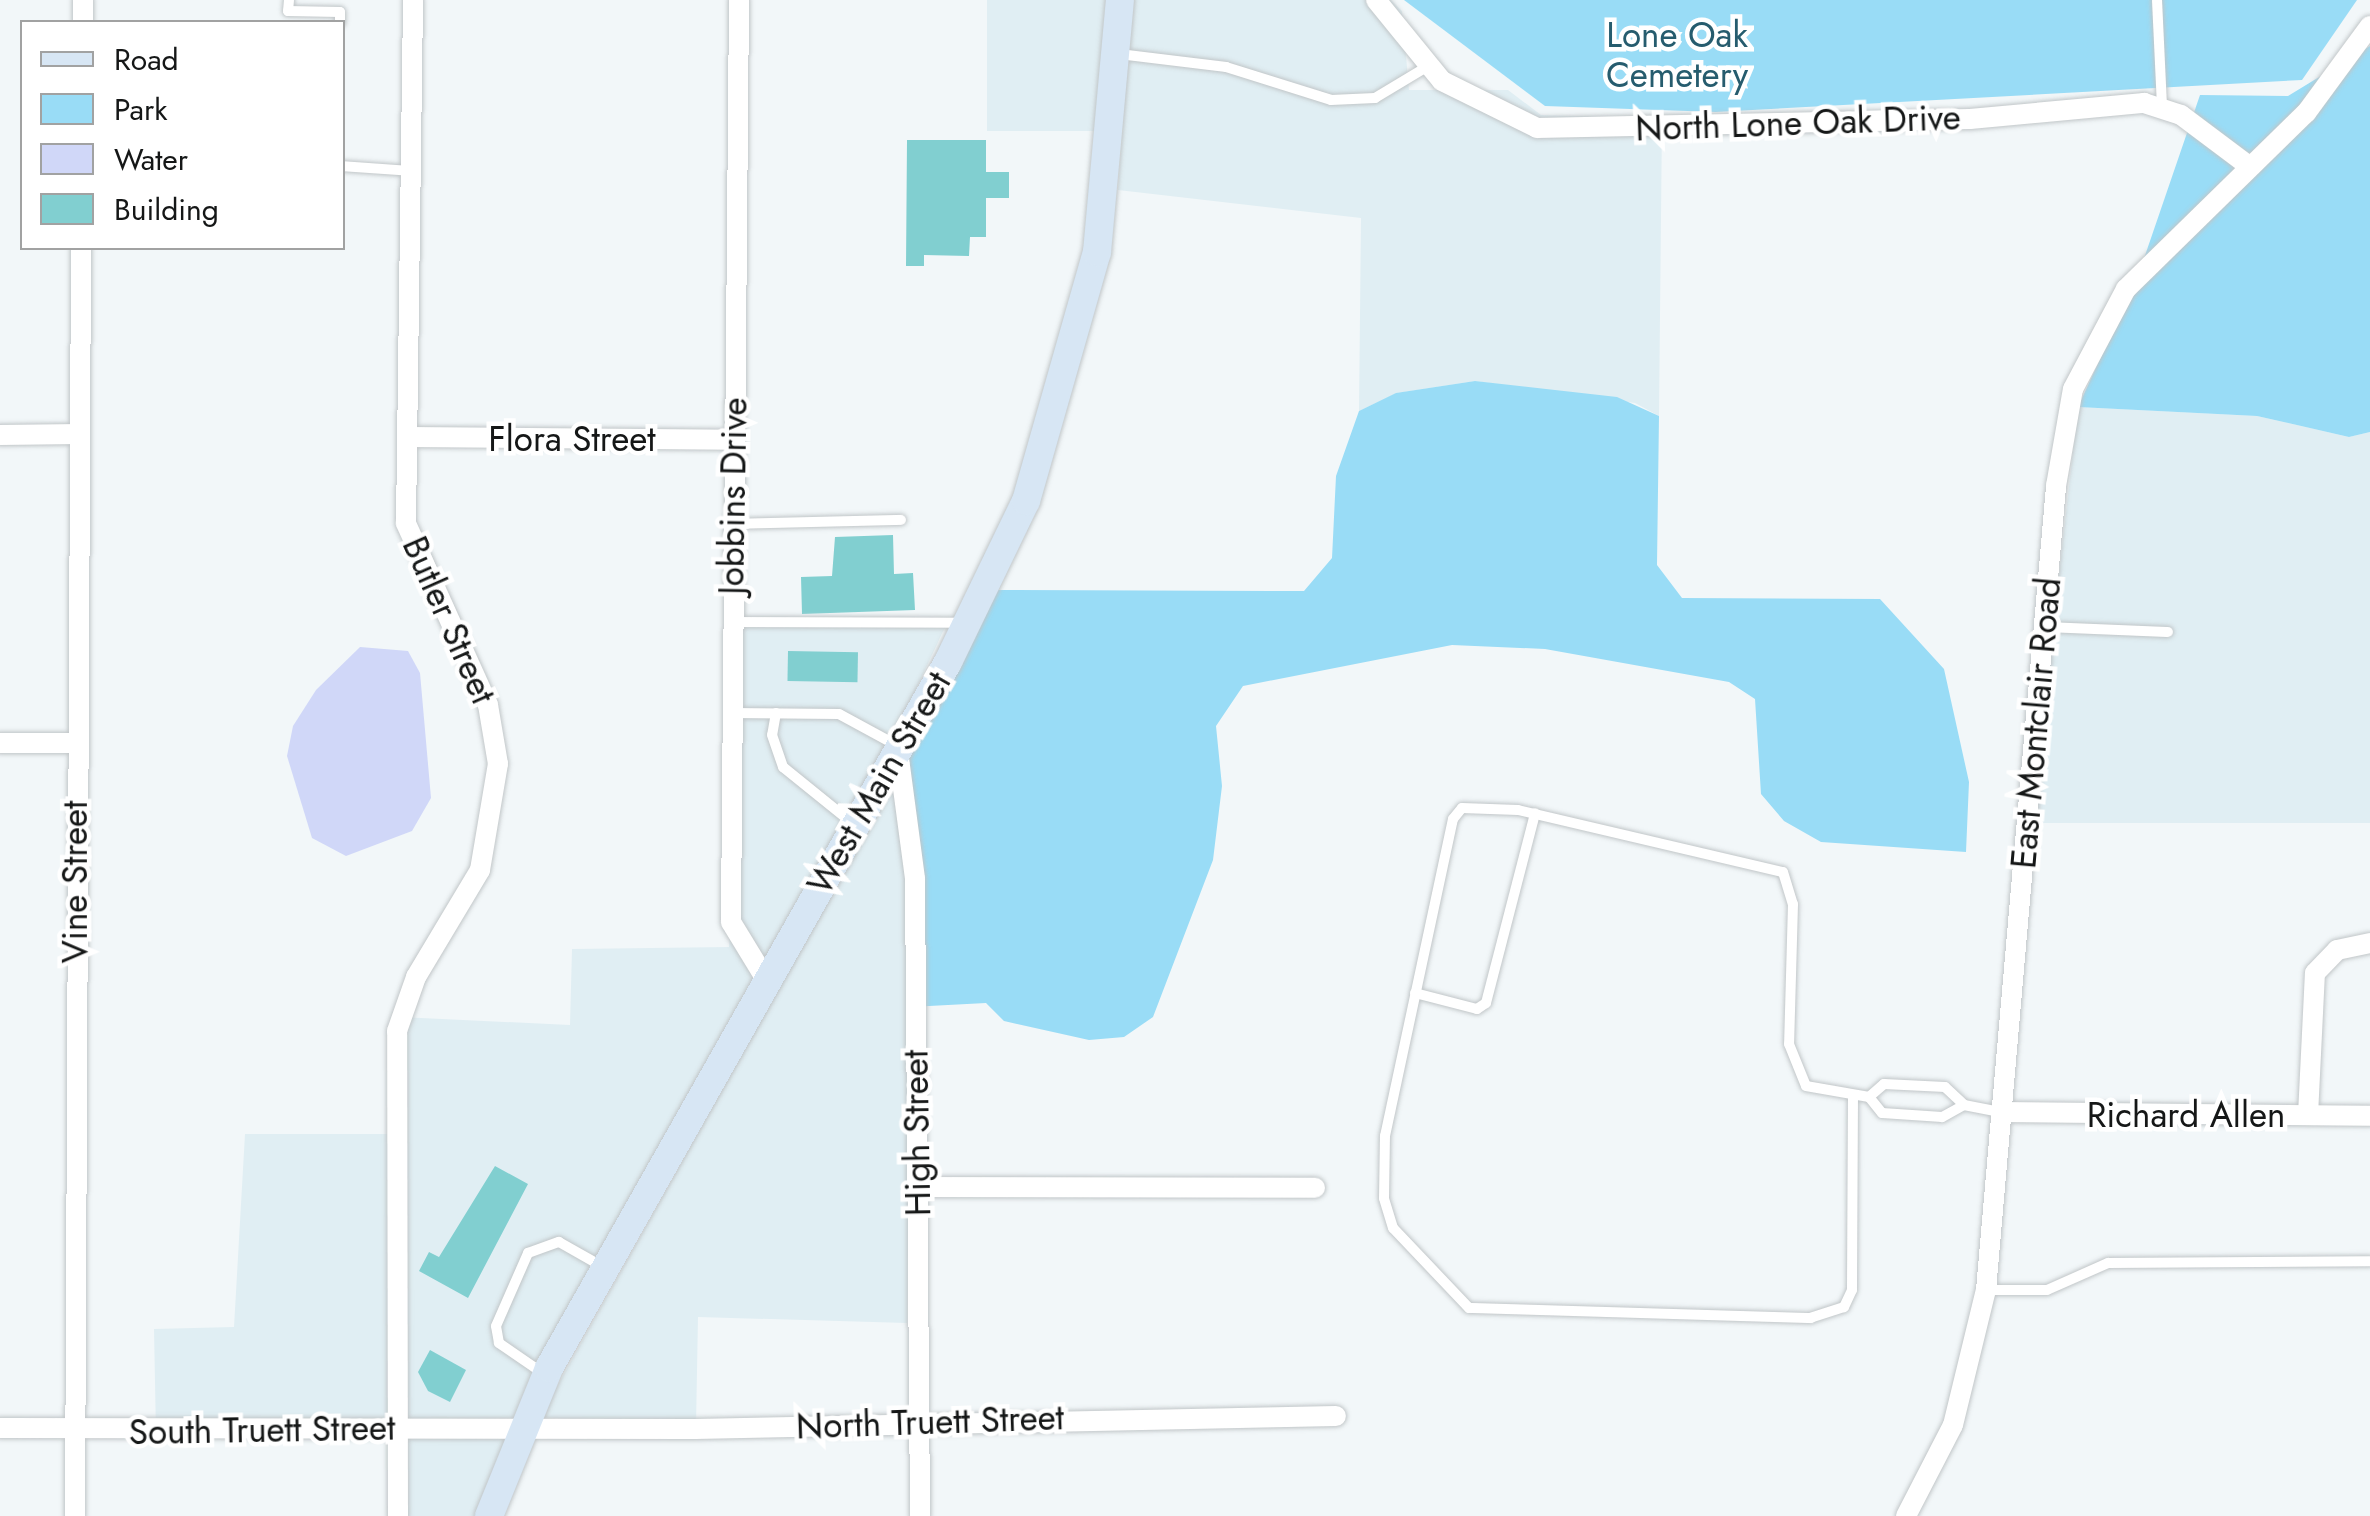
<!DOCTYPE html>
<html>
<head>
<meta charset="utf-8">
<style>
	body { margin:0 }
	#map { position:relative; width:2370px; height:1516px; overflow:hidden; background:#f2f7f9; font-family:Jost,sans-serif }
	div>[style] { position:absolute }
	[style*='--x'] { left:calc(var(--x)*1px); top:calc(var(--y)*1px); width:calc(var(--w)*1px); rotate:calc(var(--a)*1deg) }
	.built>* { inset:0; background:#e0eef3; transform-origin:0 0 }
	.green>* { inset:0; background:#99dcf6 }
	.water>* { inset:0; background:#d0d7f8 }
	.building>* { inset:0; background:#81cfd0; transform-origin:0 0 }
	.roads { filter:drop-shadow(0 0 2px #c1c6c8) drop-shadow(0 0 2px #c1c6c8) }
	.lane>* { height:10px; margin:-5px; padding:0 5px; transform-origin:5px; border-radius:5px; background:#fff }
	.street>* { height:20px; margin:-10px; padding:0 10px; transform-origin:10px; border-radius:10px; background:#fff }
	.secondary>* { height:28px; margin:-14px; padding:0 14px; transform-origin:14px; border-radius:14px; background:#d7e6f4 }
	span { translate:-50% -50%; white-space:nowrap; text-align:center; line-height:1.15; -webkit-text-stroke:9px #fff; paint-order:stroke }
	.park-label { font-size:35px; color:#265c6e }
	.street-label { font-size:35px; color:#151717 }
	.legend { position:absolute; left:20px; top:20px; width:325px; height:230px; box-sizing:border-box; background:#fff; border:2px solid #a1a2a2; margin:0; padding:12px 18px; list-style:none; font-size:30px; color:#151717 }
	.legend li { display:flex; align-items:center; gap:20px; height:50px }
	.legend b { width:50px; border:2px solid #a1a2a2 }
</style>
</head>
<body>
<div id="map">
	<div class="built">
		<i style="left:987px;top:0;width:121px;height:131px"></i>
		<i style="clip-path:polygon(1132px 0,1391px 0,1402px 11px,1409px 90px,1508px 90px,1541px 115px,1662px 119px,1659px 416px,1635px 403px,1475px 381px,1397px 393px,1359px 411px,1361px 218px,1118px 190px)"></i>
		<i style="clip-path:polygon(2078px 407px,2257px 416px,2349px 437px,2370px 432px,2370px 823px,2031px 823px)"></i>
		<i style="clip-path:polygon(947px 623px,899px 725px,538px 1364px,477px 1516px,397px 1516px,397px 1432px,156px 1435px,154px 1329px,234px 1327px,245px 1134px,399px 1134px,400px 1017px,570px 1025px,572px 949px,729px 947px,743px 624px)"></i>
		<i style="clip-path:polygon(901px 769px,910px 1007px,907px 1323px,698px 1317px,696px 1426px,540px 1417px)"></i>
	</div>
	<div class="green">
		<i style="clip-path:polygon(1404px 0,2357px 0,2302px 80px,1716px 112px,1545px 106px)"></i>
		<i style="clip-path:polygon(2370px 46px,2370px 432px,2349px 437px,2257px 416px,2078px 407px,2138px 276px,2200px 95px,2288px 96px)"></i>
		<i style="clip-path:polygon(1475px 381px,1617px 397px,1659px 416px,1657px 565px,1682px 598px,1880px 599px,1944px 669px,1969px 782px,1966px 852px,1821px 842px,1784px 821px,1761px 794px,1755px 699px,1729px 682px,1545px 649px,1452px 645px,1243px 686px,1216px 726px,1222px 786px,1213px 860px,1153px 1017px,1124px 1037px,1089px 1040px,1004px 1021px,986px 1003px,910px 1007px,901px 769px,998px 590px,1304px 591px,1332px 558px,1336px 476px,1359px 411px,1396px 393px)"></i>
	</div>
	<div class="water">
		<i style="clip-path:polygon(360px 647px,408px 651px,420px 673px,431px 798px,412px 831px,346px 856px,312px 838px,287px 756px,293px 726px,316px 690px)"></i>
	</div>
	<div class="building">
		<i style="clip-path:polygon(907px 140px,986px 140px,986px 172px,1009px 172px,1009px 198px,986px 198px,986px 237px,970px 237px,969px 256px,924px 255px,924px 266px,906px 266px)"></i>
		<i style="clip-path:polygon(893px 535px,894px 574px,913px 573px,915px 610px,802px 614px,801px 577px,832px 576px,835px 537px)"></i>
		<i style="left:788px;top:651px;width:70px;height:30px;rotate:1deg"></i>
		<i style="clip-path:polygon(495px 1166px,528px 1184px,468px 1298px,419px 1271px,429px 1252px,439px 1257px)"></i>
		<i style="clip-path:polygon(430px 1350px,466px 1370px,450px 1402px,428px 1391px,418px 1372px)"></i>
	</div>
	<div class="roads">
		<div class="lane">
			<i style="--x:289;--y:0;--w:11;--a:95"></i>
			<i style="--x:288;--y:11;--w:52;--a:1.1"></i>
			<i style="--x:340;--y:12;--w:10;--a:90"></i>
			<i style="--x:2157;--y:0;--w:106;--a:87.3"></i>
			<i style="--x:1119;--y:54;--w:108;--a:6.9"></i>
			<i style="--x:1226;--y:67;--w:110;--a:17.4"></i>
			<i style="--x:1331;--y:100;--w:44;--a:-2.6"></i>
			<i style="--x:1375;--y:98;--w:64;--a:-31"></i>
			<i style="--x:342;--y:166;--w:70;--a:4.1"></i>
			<i style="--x:734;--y:524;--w:167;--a:-1.4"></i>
			<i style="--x:732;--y:622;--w:231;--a:0.2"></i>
			<i style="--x:2045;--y:627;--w:123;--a:2.3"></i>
			<i style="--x:731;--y:713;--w:108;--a:0.5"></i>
			<i style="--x:839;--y:714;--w:65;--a:28.5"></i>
			<i style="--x:776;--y:713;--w:22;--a:100"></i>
			<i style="--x:772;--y:735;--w:34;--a:71"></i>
			<i style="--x:783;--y:767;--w:92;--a:38.9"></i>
			<i style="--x:1415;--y:993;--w:64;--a:14.5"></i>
			<i style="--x:1477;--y:1009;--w:11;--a:-34"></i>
			<i style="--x:1486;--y:1003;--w:196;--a:-75.5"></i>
			<i style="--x:1853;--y:1096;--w:194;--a:90.3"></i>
			<i style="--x:1852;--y:1290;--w:19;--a:115"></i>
			<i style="--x:1844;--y:1307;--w:35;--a:162"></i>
			<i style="--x:1811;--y:1318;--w:342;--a:-178.3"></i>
			<i style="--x:1469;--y:1308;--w:110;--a:-133.5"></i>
			<i style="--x:1393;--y:1228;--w:31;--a:-107"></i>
			<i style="--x:1384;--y:1198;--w:62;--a:-89.1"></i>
			<i style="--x:1385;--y:1136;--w:324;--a:-77.9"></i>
			<i style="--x:1453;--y:819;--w:14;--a:-51"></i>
			<i style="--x:1462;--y:808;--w:56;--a:2"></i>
			<i style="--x:1518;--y:810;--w:272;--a:13.2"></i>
			<i style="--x:1783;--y:872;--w:34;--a:73"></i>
			<i style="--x:1793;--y:904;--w:140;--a:91.6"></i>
			<i style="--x:1789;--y:1044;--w:45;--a:68"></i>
			<i style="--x:1806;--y:1086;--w:64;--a:9.9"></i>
			<i style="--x:1964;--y:1105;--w:25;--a:151"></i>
			<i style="--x:1942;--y:1117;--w:60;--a:-176.2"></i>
			<i style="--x:1882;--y:1113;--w:21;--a:-129"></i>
			<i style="--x:1869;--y:1097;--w:20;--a:-41"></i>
			<i style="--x:1884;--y:1084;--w:61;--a:2.8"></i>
			<i style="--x:1945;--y:1087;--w:26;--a:43"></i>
			<i style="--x:1964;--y:1105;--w:38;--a:11"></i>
			<i style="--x:1987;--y:1290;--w:60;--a:0"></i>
			<i style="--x:2047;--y:1290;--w:67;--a:-23.9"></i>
			<i style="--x:2108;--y:1263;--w:262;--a:-0.4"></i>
			<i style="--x:544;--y:1374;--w:55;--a:-145.4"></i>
			<i style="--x:499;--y:1343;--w:17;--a:-100"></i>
			<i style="--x:496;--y:1326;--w:80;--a:-66.3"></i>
			<i style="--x:528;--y:1253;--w:33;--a:-20"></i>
			<i style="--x:559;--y:1242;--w:53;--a:29.5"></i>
		</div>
		<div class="street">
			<i style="--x:739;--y:0;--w:922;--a:90.5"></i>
			<i style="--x:731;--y:922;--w:69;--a:58.6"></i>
			<i style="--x:1376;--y:0;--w:104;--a:50.8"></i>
			<i style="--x:1442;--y:81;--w:106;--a:26.3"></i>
			<i style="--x:1537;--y:128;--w:433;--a:-1.2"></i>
			<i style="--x:1970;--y:119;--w:175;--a:-5.3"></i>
			<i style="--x:2144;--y:103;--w:39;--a:18"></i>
			<i style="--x:2181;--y:115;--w:85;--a:36.9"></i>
			<i style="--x:83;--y:22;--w:22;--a:-90"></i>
			<i style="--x:0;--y:435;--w:80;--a:-0.7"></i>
			<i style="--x:409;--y:437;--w:325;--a:0.5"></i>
			<i style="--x:0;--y:743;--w:76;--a:0"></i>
			<i style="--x:898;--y:751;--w:129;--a:82.4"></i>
			<i style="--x:915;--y:879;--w:637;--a:89.55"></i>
			<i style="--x:2002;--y:1112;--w:368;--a:0.6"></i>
			<i style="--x:2308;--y:1115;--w:142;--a:-87.2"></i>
			<i style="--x:2315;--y:973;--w:32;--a:-46"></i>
			<i style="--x:2337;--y:950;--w:34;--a:-12"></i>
			<i style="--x:918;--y:1187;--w:397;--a:0.1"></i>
			<i style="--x:0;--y:1428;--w:695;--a:0.08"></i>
			<i style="--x:695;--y:1429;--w:641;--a:-1.16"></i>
			<i style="--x:75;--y:1516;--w:1268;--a:-89.73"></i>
			<i style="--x:398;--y:1516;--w:485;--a:-90.1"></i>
			<i style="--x:397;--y:1031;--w:57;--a:-70.6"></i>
			<i style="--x:416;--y:977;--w:125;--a:-59.1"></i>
			<i style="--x:480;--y:870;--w:108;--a:-80.4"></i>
			<i style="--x:498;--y:764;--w:60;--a:-99.6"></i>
			<i style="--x:488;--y:705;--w:200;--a:-114.3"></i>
			<i style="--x:406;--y:523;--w:523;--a:-89.23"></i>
			<i style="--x:1906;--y:1516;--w:102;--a:-62.7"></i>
			<i style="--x:1953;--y:1425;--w:139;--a:-76.3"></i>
			<i style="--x:1986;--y:1290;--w:807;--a:-85.02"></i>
			<i style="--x:2056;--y:486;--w:98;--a:-80.1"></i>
			<i style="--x:2073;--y:389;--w:113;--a:-62.1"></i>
			<i style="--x:2126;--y:289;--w:252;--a:-44.4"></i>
			<i style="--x:2306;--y:113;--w:108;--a:-53.7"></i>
		</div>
		<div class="secondary">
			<i style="--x:489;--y:1516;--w:160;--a:-67.9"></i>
			<i style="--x:549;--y:1368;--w:811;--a:-60.53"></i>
			<i style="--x:948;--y:662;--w:179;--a:-64.2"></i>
			<i style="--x:1026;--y:501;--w:259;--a:-74.1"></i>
			<i style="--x:1097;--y:252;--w:253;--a:-84.8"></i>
		</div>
	</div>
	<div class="park-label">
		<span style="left:1677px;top:55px">Lone Oak<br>Cemetery</span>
	</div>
	<div class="street-label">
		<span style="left:1798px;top:123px;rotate:-2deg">North Lone Oak Drive</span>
		<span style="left:572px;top:439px">Flora Street</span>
		<span style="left:733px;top:496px;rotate:-89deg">Jobbins Drive</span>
		<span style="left:449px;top:620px;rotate:66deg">Butler Street</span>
		<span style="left:2036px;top:723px;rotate:-85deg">East Montclair Road</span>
		<span style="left:879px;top:783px;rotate:-60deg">West Main Street</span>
		<span style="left:75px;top:882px;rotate:-90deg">Vine Street</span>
		<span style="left:2186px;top:1115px">Richard Allen</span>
		<span style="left:917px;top:1133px;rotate:-91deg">High Street</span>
		<span style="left:930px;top:1422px;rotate:-2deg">North Truett Street</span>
		<span style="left:262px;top:1430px;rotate:-1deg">South Truett Street</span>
	</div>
	<ul class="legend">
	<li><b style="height:12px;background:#d7e6f4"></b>Road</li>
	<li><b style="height:28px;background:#99dcf6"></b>Park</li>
	<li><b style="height:28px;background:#d0d7f8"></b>Water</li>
	<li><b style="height:28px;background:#81cfd0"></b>Building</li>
	</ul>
</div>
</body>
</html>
